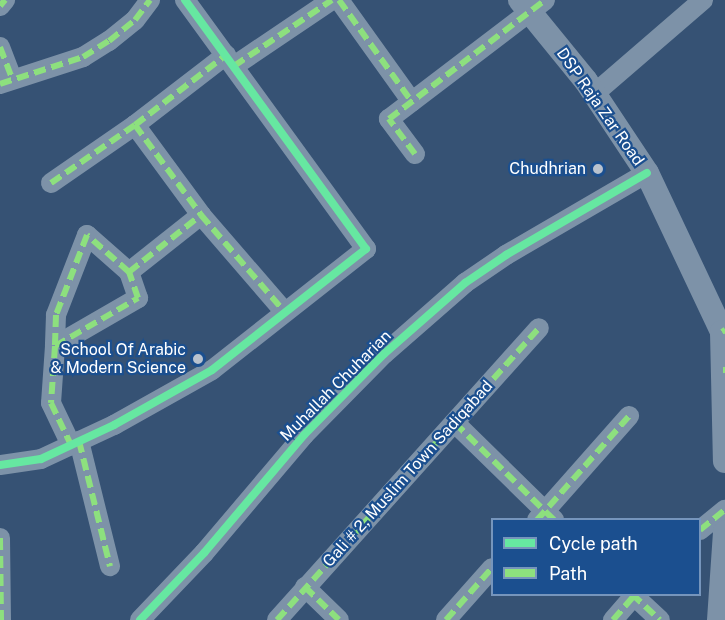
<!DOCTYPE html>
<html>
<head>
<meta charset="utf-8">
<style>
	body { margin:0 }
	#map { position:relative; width:725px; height:620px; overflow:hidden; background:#365274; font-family:"Public Sans",sans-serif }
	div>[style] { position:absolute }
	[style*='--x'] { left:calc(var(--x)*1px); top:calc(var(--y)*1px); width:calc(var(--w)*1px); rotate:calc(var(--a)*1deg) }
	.minor>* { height:20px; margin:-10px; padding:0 10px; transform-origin:10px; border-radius:10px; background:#7d92a8 }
	.tertiary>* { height:24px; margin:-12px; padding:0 12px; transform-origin:12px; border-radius:12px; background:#7d92a8 }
	.quiet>* { height:6px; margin-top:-3px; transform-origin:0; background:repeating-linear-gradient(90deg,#8de07e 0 12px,transparent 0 18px) }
	.cycleway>* { height:8px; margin:-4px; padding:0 4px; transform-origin:4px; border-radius:4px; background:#66e7a1 }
	.dots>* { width:16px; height:16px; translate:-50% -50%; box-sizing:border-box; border:3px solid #1b4f8f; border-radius:50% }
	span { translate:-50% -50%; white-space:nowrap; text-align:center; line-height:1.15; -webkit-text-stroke:4.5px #1b4f8f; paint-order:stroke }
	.street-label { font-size:16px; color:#fff }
	.poi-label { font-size:16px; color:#fff }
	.right { translate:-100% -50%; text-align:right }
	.legend { position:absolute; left:491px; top:518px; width:210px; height:78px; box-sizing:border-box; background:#1b4f8f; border:2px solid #7695bc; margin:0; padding:8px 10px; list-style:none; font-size:18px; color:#fff }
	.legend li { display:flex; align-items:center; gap:12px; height:30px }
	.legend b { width:30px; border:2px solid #7695bc }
</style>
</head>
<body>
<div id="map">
	<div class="minor">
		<i style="--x:339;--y:0;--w:125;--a:54.4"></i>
		<i style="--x:0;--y:6;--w:8;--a:-50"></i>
		<i style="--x:0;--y:47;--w:34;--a:69"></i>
		<i style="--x:234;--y:66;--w:118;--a:-34"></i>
		<i style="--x:0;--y:84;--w:87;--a:-18"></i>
		<i style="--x:83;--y:57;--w:31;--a:-32"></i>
		<i style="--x:109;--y:41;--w:33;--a:-39"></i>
		<i style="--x:135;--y:20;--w:25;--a:-53"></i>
		<i style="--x:594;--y:94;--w:144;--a:-40.8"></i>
		<i style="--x:135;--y:125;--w:112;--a:53.7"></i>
		<i style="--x:201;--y:215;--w:127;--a:49.2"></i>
		<i style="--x:415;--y:154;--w:44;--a:-126.6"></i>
		<i style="--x:389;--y:119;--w:196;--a:-37.3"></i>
		<i style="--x:51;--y:183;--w:102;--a:-34.6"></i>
		<i style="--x:135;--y:125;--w:115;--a:-37.6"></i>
		<i style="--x:129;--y:272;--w:56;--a:-138.6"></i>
		<i style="--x:87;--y:235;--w:86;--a:111.2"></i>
		<i style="--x:56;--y:315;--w:31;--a:92"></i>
		<i style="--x:55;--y:346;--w:96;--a:-30"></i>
		<i style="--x:138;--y:298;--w:28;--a:-109"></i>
		<i style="--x:129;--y:272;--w:92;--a:-38.4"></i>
		<i style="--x:55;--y:346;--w:57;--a:94"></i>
		<i style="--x:51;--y:403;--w:47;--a:64.5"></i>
		<i style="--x:455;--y:423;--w:139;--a:44.4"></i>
		<i style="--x:79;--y:441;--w:129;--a:76.1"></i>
		<i style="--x:0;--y:465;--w:41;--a:-8.3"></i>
		<i style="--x:41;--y:459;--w:81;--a:-25"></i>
		<i style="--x:114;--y:425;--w:112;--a:-29.3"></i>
		<i style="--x:212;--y:370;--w:196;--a:-38.2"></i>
		<i style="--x:366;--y:249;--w:308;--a:-126"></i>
		<i style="--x:537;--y:520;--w:139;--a:-48.5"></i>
		<i style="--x:700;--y:530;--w:32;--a:-39"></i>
		<i style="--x:0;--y:538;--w:82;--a:89.3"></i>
		<i style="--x:305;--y:587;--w:47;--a:44.1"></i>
		<i style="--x:632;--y:594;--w:38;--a:43"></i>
		<i style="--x:140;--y:620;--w:93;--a:-46.3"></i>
		<i style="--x:204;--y:553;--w:155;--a:-49.7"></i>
		<i style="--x:304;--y:435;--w:114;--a:-45.4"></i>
		<i style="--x:384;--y:354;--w:108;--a:-41.2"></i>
		<i style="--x:465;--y:283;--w:50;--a:-34.3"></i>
		<i style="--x:506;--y:255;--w:163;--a:-30.2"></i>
		<i style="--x:277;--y:620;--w:392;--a:-48.1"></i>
		<i style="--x:446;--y:620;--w:69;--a:-48.5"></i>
		<i style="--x:613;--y:620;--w:35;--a:-49"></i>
	</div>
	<div class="tertiary">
		<i style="--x:520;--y:0;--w:104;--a:50.8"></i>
		<i style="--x:586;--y:81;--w:110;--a:56.5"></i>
		<i style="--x:647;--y:173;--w:176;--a:64.7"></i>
		<i style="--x:722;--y:332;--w:129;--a:88.7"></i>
		<i style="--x:719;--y:620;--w:88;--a:-86.1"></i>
	</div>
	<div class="quiet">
		<i style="--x:339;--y:0;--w:125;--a:54.4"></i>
		<i style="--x:0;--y:6;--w:8;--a:-50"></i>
		<i style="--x:0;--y:47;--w:34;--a:69"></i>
		<i style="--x:234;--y:66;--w:118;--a:-34"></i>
		<i style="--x:0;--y:84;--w:87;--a:-18"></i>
		<i style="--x:83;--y:57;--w:31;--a:-32"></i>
		<i style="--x:109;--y:41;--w:33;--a:-39"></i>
		<i style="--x:135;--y:20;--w:25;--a:-53"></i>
		<i style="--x:135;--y:125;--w:112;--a:53.7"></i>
		<i style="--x:201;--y:215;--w:127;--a:49.2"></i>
		<i style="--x:415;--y:154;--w:44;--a:-126.6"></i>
		<i style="--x:389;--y:119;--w:196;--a:-37.3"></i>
		<i style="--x:51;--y:183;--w:102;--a:-34.6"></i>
		<i style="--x:135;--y:125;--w:115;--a:-37.6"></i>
		<i style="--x:129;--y:272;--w:56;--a:-138.6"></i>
		<i style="--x:87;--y:235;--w:86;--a:111.2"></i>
		<i style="--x:56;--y:315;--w:31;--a:92"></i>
		<i style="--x:55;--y:346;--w:96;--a:-30"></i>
		<i style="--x:138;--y:298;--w:28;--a:-109"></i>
		<i style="--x:129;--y:272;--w:92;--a:-38.4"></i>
		<i style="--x:722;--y:332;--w:4;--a:-34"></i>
		<i style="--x:55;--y:346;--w:57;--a:94"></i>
		<i style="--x:51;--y:403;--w:47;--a:64.5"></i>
		<i style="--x:723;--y:370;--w:2;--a:0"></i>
		<i style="--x:455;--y:423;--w:139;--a:44.4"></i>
		<i style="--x:79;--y:441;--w:129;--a:76.1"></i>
		<i style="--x:537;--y:520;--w:139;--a:-48.5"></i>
		<i style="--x:700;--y:530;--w:32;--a:-39"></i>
		<i style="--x:0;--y:538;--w:82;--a:89.3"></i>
		<i style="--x:305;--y:587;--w:47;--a:44.1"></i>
		<i style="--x:632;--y:594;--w:38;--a:43"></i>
		<i style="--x:277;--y:620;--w:392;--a:-48.1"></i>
		<i style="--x:446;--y:620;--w:69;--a:-48.5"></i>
		<i style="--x:613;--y:620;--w:35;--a:-49"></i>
	</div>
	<div class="cycleway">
		<i style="--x:0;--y:465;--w:41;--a:-8.3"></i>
		<i style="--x:41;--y:459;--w:81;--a:-25"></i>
		<i style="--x:114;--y:425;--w:112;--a:-29.3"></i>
		<i style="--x:212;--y:370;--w:196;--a:-38.2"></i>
		<i style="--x:366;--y:249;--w:308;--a:-126"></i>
		<i style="--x:140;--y:620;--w:93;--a:-46.3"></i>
		<i style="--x:204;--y:553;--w:155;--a:-49.7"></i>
		<i style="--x:304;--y:435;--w:114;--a:-45.4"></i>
		<i style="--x:384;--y:354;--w:108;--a:-41.2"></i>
		<i style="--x:465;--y:283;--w:50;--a:-34.3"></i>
		<i style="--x:506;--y:255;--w:163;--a:-30.2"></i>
	</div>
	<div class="dots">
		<i style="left:598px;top:169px;background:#b9c2ce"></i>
		<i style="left:198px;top:359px;background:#b9c2ce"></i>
	</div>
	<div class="street-label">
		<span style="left:600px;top:107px;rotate:55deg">DSP Raja Zar Road</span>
		<span style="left:336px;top:386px;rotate:-45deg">Muhallah Chuharian</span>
		<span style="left:408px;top:474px;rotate:-48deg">Gali # 2, Muslim Town Sadiqabad</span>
	</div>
	<div class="poi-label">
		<span class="right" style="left:586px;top:169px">Chudhrian</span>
		<span class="right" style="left:186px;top:359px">School Of Arabic<br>&amp; Modern Science</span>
	</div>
	<ul class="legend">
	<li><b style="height:8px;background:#66e7a1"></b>Cycle path</li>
	<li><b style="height:8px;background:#8de07e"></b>Path</li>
	</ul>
</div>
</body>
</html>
